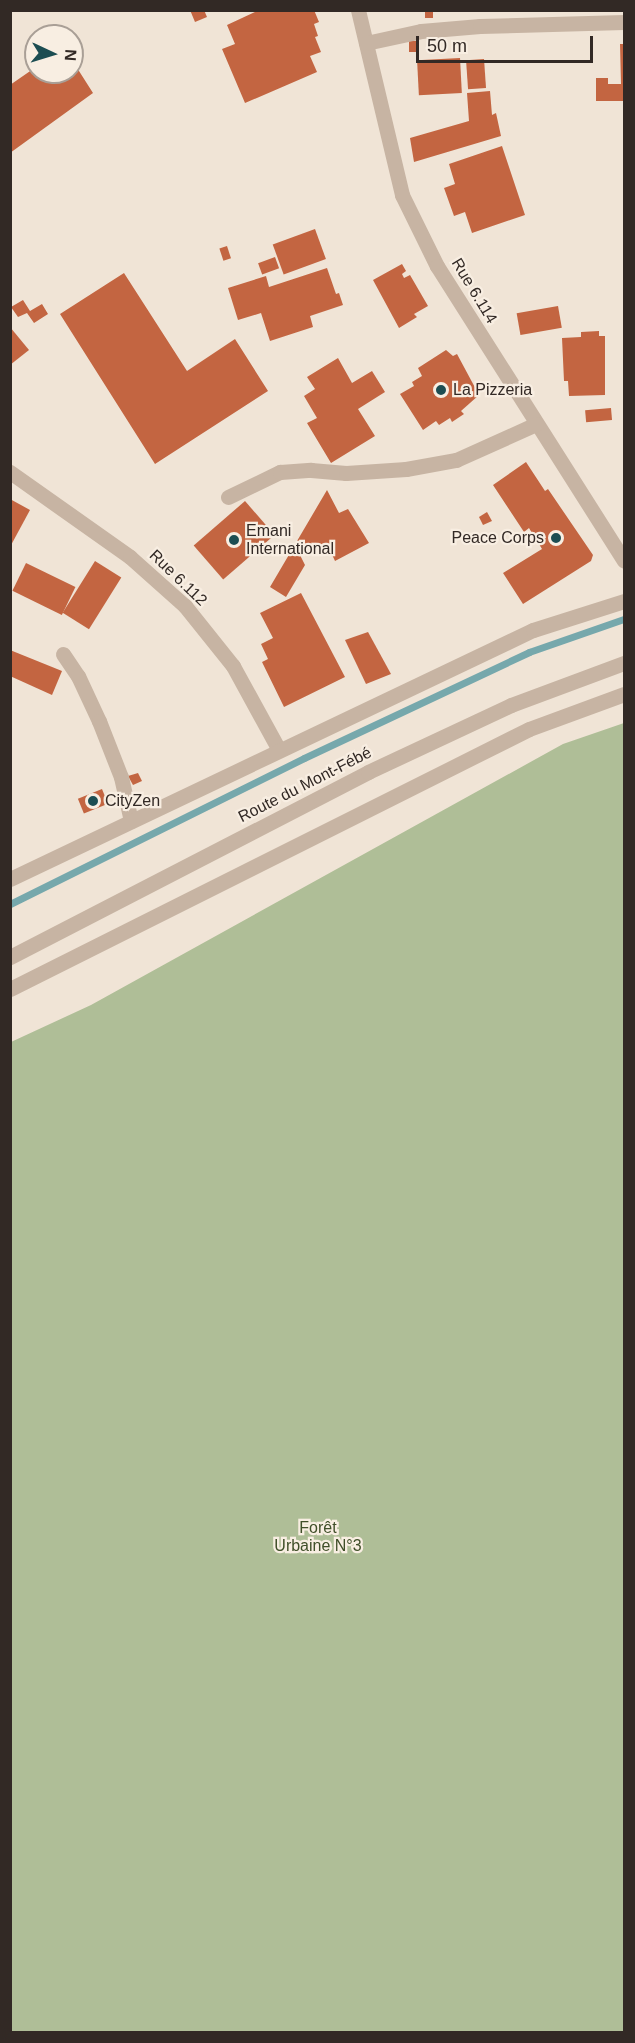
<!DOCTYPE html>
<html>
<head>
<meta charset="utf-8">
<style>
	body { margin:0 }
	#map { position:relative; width:635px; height:2043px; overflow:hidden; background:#f0e4d6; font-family:Helvetica,sans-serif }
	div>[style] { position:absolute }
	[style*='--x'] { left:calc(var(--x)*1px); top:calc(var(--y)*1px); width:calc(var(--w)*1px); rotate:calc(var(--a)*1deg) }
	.green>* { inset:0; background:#afbe97 }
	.stream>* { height:7px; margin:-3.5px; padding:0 3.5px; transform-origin:3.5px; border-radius:3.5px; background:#76a8ac }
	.building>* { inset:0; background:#c36541; transform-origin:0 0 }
	.minor>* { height:15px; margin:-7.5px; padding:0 7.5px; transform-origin:7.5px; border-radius:7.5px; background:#c7b4a3 }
	.dots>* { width:16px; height:16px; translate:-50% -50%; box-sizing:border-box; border:3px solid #f8eee2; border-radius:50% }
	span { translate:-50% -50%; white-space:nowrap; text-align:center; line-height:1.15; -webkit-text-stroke:4.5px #f8eee2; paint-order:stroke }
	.street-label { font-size:16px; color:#322925 }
	.poi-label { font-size:16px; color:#322925 }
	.left { translate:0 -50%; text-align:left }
	.right { translate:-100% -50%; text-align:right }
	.park-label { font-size:16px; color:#404f29 }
	.frame { position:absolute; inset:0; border:12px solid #322925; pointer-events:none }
	.north { position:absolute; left:24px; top:24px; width:60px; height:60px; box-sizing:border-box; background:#f8eee2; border:2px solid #a99f96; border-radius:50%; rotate:94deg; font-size:16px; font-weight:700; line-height:24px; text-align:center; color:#322925 }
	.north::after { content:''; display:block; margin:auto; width:21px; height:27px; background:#1c4d52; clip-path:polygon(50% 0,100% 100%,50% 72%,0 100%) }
	.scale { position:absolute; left:416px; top:36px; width:177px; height:27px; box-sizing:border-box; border:3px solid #322925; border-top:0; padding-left:8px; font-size:18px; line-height:21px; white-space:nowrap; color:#322925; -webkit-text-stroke:4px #f8eee2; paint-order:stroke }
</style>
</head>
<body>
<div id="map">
	<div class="green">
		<i style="clip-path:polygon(624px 723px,624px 2032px,11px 2032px,11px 1042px,91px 1005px,563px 744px)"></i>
	</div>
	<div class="stream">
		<i style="--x:10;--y:904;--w:328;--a:-26.4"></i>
		<i style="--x:304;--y:758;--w:249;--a:-25.2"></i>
		<i style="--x:529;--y:652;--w:101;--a:-19.2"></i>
	</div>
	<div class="building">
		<i style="clip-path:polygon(190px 10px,204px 10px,207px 17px,195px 22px)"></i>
		<i style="clip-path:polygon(259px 10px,314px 10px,319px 22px,314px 24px,318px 36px,315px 37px,321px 52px,310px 56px,317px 72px,245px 103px,222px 49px,235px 44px,227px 25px)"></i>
		<i style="left:425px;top:10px;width:8px;height:8px"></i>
		<i style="left:409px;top:41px;width:7px;height:11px"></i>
		<i style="clip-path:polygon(620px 44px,624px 44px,624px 101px,596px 101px,596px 78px,608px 78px,608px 84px,621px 84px)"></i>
		<i style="left:460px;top:58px;width:35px;height:43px;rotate:87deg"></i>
		<i style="left:484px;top:59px;width:29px;height:18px;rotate:86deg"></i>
		<i style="clip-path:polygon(72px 60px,93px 93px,10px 153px,10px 85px,36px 67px,36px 72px,72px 72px)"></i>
		<i style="clip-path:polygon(490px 91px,492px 115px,496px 113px,501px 136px,414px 162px,410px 138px,469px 121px,467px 93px)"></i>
		<i style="clip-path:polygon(502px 146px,525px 215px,472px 233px,465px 212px,454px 216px,444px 188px,455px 184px,449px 164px)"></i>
		<i style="left:315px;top:229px;width:32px;height:45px;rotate:70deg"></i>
		<i style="left:227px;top:246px;width:13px;height:8px;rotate:72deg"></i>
		<i style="left:275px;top:257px;width:12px;height:18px;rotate:70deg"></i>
		<i style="clip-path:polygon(402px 264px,406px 271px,402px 274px,404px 278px,410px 275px,428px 306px,414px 314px,417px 317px,399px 328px,373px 280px)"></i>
		<i style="clip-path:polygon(327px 268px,336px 294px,339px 293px,343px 305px,310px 316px,313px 327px,270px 341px,261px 313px,238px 320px,228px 288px,266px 276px,269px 287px)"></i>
		<i style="clip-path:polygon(124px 273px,187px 371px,235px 339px,268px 391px,155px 464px,60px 314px)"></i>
		<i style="clip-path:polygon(23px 300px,30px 311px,42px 304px,48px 314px,34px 323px,27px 313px,18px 317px,11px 307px)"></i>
		<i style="left:558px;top:306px;width:22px;height:42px;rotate:80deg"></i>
		<i style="clip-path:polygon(10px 327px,29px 350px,10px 365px)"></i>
		<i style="clip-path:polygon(599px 331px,599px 336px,605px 336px,605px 395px,569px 396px,568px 381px,564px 381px,562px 338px,581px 337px,581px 332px)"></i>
		<i style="clip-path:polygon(446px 350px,453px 356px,457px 354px,479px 395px,461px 411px,464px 414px,452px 422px,450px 418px,439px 425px,436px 421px,423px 430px,400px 394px,414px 386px,412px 382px,422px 376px,418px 368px)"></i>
		<i style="clip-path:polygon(338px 358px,352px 383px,372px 371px,385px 392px,358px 409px,375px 436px,331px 463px,307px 423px,317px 418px,304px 396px,315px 389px,307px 377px)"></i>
		<i style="left:611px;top:408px;width:12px;height:26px;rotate:85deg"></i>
		<i style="clip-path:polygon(526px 462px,545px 491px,548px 489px,593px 555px,591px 561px,523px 604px,503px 573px,542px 549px,539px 544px,529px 543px,532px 533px,529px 528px,524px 532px,493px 485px)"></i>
		<i style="clip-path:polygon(327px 490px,339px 513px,348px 509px,369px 543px,335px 561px,328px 546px,318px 551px,316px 548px,300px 555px,305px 565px,286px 597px,270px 587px)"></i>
		<i style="clip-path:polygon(10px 499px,30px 510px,10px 547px)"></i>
		<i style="left:245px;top:501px;width:45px;height:68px;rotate:49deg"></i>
		<i style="clip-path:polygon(487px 512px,492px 521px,483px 525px,479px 517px)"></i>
		<i style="left:95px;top:561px;width:31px;height:61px;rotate:32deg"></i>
		<i style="left:26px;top:563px;width:55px;height:31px;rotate:26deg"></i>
		<i style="clip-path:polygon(301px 593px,345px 677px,284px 707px,262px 662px,268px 659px,261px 644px,273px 638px,260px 613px)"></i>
		<i style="clip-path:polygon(368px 632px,391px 674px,366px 684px,345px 640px)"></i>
		<i style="clip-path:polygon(10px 650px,62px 671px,52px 695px,10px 676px)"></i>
		<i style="clip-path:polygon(138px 773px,142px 781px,133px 785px,128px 776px)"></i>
		<i style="left:102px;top:789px;width:16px;height:26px;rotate:68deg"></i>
	</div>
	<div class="minor">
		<i style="--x:358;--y:10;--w:190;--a:76.6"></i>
		<i style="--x:402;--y:195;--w:79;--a:63.8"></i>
		<i style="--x:437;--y:266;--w:349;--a:57.6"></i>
		<i style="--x:366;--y:43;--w:56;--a:-12.3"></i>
		<i style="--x:421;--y:31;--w:59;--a:-4.8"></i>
		<i style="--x:480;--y:26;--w:144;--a:-1.6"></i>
		<i style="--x:10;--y:472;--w:147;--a:35.3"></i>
		<i style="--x:130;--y:557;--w:74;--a:41.7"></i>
		<i style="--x:185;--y:606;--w:77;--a:51.3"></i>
		<i style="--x:233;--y:666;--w:96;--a:61.3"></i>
		<i style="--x:228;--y:497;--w:58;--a:-25.7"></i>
		<i style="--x:280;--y:472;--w:31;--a:-4"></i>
		<i style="--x:311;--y:470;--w:35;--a:5"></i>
		<i style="--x:346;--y:473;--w:60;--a:-3.8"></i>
		<i style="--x:406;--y:469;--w:51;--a:-10.2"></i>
		<i style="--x:456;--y:460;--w:88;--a:-24.2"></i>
		<i style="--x:63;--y:654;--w:27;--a:56"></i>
		<i style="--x:78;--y:676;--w:50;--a:65"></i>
		<i style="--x:99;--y:721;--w:60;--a:68.6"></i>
		<i style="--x:121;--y:777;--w:45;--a:77.2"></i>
		<i style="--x:10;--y:879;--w:579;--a:-25.46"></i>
		<i style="--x:533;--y:630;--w:96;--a:-17.7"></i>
		<i style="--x:10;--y:957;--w:403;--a:-27.3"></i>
		<i style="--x:368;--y:772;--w:158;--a:-25.1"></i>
		<i style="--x:511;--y:705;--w:121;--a:-20.4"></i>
		<i style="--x:10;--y:989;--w:580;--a:-26.61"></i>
		<i style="--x:529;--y:729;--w:101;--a:-20.2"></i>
	</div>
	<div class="dots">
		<i style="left:441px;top:390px;background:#1c4d52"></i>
		<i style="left:556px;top:538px;background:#1c4d52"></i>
		<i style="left:234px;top:540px;background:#1c4d52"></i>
		<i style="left:93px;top:801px;background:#1c4d52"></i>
	</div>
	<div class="street-label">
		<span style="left:474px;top:291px;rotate:59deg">Rue 6.114</span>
		<span style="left:178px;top:578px;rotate:44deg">Rue 6.112</span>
		<span style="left:305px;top:785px;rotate:-27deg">Route du Mont-Fébé</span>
	</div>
	<div class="poi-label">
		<span class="left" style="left:453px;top:390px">La Pizzeria</span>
		<span class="left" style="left:246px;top:540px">Emani<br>International</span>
		<span class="right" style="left:544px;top:538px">Peace Corps</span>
		<span class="left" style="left:105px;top:801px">CityZen</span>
	</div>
	<div class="park-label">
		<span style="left:318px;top:1537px">Forêt<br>Urbaine N°3</span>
	</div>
	<div class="frame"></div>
	<div class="north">N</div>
	<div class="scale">50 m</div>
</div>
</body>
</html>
